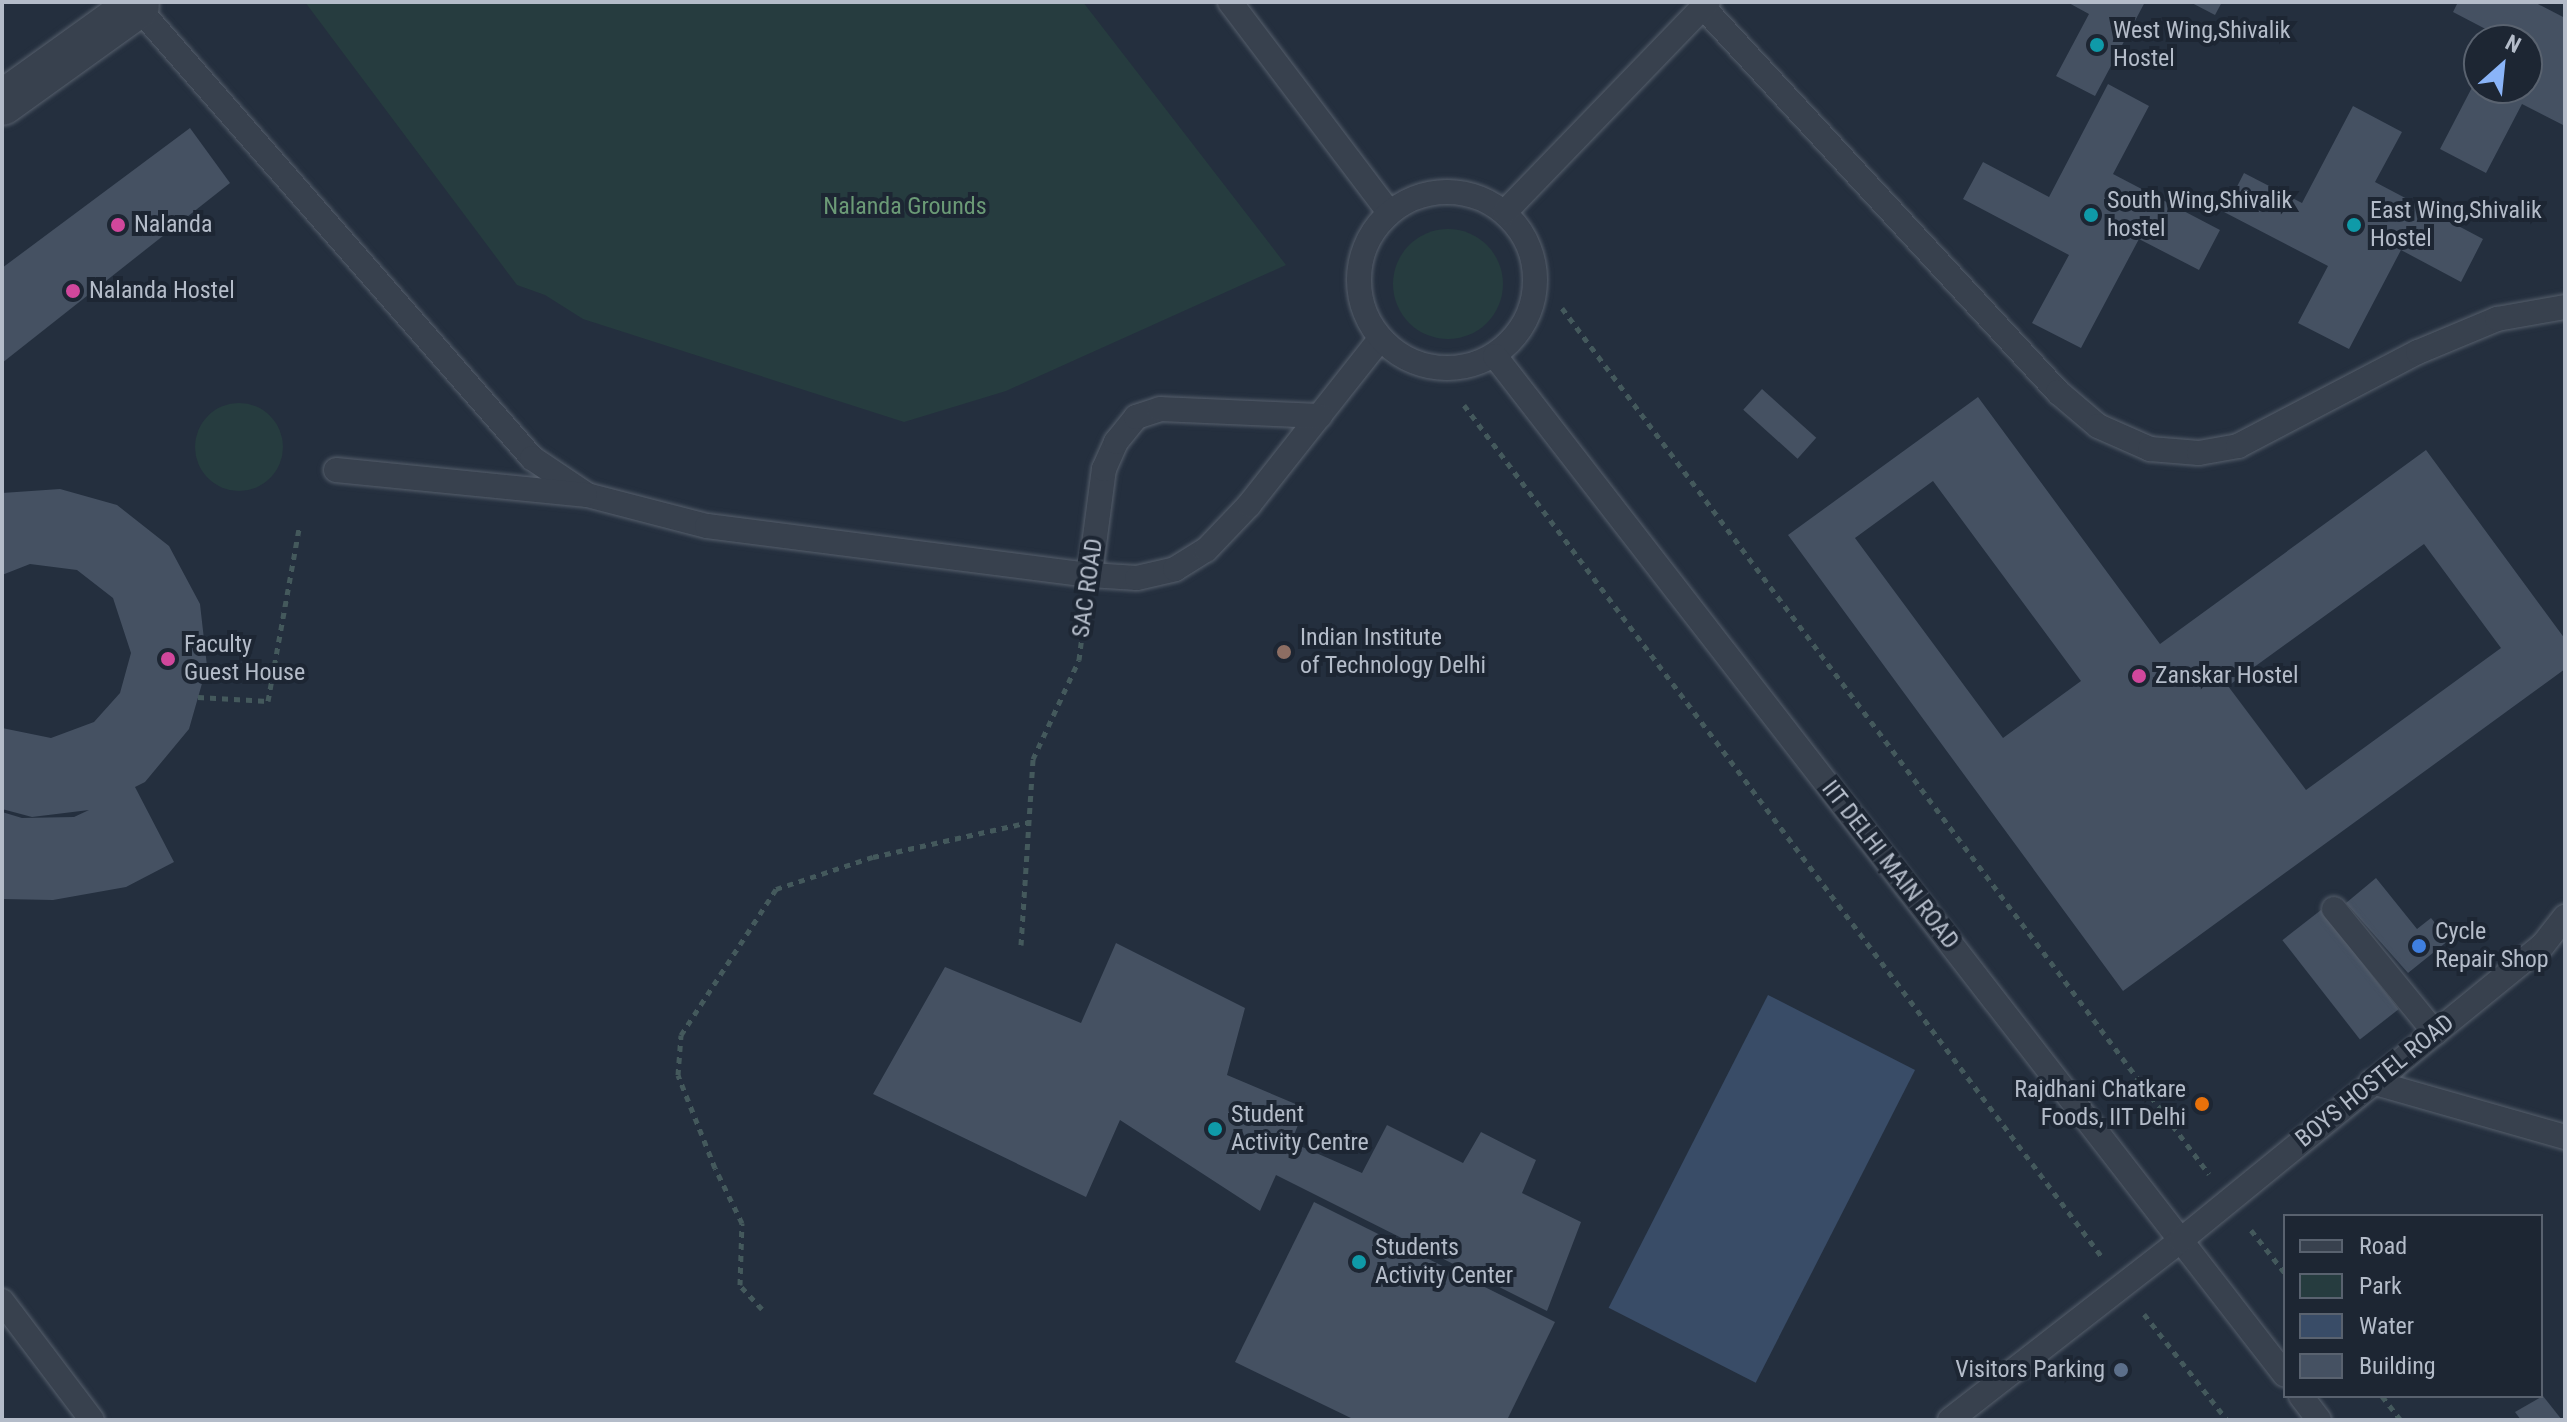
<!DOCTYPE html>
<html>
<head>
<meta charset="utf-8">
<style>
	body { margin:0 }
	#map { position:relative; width:2567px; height:1422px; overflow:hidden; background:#242f3e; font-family:"Roboto Condensed",sans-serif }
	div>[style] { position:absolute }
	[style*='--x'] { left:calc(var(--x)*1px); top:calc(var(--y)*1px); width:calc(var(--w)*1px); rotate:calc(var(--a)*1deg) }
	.green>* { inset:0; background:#263c3f }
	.round { border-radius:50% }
	.water>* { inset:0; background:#394c67; transform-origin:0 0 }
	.building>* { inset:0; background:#455162; transform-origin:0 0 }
	.path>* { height:5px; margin-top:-2.5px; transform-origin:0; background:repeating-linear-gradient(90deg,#44595c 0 6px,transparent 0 12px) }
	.roads { filter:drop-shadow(0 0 2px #565f6c) drop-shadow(0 0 2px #565f6c) }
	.lane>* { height:24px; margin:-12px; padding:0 12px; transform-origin:12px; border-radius:12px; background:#38414e }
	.lane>.ring { margin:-12px; padding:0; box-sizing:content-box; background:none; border:24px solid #38414e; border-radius:50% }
	.street>* { height:44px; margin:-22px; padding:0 22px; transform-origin:22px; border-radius:22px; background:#38414e }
	.dots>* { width:22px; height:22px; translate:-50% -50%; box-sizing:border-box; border:4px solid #1d2633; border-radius:50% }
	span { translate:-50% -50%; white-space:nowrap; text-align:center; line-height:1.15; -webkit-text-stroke:8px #1d2633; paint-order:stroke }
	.poi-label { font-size:24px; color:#b4bcc9 }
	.left { translate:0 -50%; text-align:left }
	.right { translate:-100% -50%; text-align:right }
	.park-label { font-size:24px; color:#6b9a76 }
	.street-label { font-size:24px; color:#b4bcc9 }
	.frame { position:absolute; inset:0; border:4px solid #b4bcc9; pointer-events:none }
	.legend { position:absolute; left:2283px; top:1214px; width:260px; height:184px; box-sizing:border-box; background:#1d2633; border:2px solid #59626f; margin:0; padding:10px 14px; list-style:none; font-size:24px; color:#b4bcc9 }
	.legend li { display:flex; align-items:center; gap:16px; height:40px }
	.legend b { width:40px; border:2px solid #59626f }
	.north { position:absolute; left:2463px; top:24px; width:80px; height:80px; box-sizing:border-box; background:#1d2633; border:2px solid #59626f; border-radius:50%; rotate:27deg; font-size:22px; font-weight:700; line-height:32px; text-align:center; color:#b4bcc9 }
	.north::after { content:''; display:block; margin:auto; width:28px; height:36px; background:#8ab4f8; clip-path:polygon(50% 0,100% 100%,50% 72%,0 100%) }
</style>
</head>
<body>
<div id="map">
	<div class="green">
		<i style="clip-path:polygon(305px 2px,1083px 2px,1286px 265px,1006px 391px,904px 422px,583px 319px,545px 295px,517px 285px)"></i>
		<i class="round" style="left:1393px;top:229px;width:110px;height:110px"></i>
		<i class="round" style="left:195px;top:403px;width:88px;height:88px"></i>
	</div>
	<div class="water">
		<i style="left:1768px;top:995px;width:165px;height:351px;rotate:27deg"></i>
	</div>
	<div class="building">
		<i style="clip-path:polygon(2067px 2px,2145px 2px,2095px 96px,2056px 76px,2089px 14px)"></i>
		<i style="clip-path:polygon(2190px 2px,2222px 2px,2215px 15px)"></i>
		<i style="clip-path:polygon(2458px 2px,2534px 2px,2565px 18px,2565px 126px,2522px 104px,2486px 173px,2440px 149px,2479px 74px,2479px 88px,2527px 88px,2527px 40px,2497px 40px,2499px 36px,2453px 12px)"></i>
		<i style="clip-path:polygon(2108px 84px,2149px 106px,2113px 174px,2220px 230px,2199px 270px,2139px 239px,2081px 348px,2032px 323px,2069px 255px,1963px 199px,1983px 162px,2049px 197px)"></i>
		<i style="clip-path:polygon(2353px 106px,2402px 132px,2375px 182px,2483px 239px,2461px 282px,2401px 250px,2349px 349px,2298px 323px,2328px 266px,2224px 212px,2244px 173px,2302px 203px)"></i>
		<i style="clip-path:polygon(190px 128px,230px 183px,2px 363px,2px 268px)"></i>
		<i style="left:1762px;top:389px;width:73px;height:28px;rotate:42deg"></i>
		<i style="clip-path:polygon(evenodd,1978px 397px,2160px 644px,2426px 450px,2565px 639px,2565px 669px,2123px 991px,1788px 535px,1978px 397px,1933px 481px,2081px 681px,2003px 738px,1855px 538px,1933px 481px,1978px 397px,2424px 544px,2501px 648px,2306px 790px,2228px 686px,2424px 544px)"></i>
		<i style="clip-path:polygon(60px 489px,117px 505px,169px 546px,200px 604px,207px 666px,189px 729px,145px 782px,135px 787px,174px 862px,126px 887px,53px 900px,2px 899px,2px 812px,22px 818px,74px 817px,89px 810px,32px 817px,2px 809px,2px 728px,51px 738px,94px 722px,120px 693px,131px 653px,113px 598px,77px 570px,30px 564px,2px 575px,2px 493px)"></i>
		<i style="clip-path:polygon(2376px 878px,2417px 929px,2431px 918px,2449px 940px,2408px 973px,2346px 903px)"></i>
		<i style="left:2321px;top:910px;width:126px;height:49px;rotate:52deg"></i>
		<i style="clip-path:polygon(1116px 943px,1245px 1008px,1227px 1075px,1305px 1108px,1291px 1142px,1362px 1173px,1387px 1125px,1463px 1163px,1481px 1132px,1536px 1160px,1522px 1193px,1581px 1222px,1547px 1311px,1276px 1175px,1260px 1211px,1120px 1120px,1086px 1197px,873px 1094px,945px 967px,1081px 1023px)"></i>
		<i style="clip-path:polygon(1314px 1202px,1555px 1322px,1507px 1420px,1355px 1420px,1235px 1362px)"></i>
		<i style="clip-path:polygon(2543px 1396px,2562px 1420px,2521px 1420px,2515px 1412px)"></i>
	</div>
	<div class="path">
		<i style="--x:1562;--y:308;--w:1081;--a:53.24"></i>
		<i style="--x:1464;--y:405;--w:1064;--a:53.17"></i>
		<i style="--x:198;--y:697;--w:70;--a:3.3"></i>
		<i style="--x:268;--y:701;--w:176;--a:-79.8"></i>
		<i style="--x:1021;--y:945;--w:186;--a:-86.3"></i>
		<i style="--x:1033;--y:759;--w:109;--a:-65.1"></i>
		<i style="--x:1079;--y:660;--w:49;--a:-83"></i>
		<i style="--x:2251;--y:1230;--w:55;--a:51.7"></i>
		<i style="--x:762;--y:1309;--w:33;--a:-133"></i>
		<i style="--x:740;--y:1285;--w:62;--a:-88.2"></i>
		<i style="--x:742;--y:1223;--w:61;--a:-116.1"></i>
		<i style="--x:715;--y:1168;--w:100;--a:-111.7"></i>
		<i style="--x:678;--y:1075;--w:40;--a:-85.7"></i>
		<i style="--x:681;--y:1035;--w:174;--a:-56.9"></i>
		<i style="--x:776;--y:889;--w:102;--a:-18.3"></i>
		<i style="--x:873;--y:857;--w:160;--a:-12.6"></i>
		<i style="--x:2144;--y:1314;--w:135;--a:51.9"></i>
		<i style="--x:2382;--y:1396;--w:31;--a:52"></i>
	</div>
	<div class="roads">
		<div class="lane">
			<i style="--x:133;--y:2;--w:606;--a:48.81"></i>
			<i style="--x:532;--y:458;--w:66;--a:33.9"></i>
			<i style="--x:587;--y:495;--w:124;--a:14.5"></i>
			<i style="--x:707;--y:526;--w:386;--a:7.3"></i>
			<i style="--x:1090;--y:575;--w:47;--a:3.7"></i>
			<i style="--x:1137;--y:578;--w:39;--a:-13"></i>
			<i style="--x:1175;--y:569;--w:36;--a:-32"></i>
			<i style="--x:1206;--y:550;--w:62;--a:-46.3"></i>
			<i style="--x:1249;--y:505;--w:211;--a:-51.7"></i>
			<i style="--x:1230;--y:2;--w:263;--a:52.9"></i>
			<i style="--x:1703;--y:7;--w:524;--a:47.32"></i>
			<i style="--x:2058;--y:392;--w:52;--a:40.4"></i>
			<i style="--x:2098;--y:426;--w:57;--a:23.9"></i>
			<i style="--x:2150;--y:449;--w:49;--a:4.7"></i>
			<i style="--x:2199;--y:453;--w:40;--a:-10"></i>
			<i style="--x:2238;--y:446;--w:203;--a:-27.6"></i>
			<i style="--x:2418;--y:352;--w:86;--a:-22.7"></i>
			<i style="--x:2497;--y:319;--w:69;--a:-10"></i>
			<i class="ring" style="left:1359px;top:192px;width:152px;height:152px"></i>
			<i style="--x:1505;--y:212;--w:292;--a:-46"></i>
			<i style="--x:1495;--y:356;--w:1289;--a:52.21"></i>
			<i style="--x:336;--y:470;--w:250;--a:5.7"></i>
			<i style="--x:1090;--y:575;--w:107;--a:-82.5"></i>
			<i style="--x:1104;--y:469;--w:30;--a:-66"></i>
			<i style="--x:1116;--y:442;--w:32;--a:-51"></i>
			<i style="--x:1136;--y:417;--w:25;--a:-18"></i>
			<i style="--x:1160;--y:409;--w:160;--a:2.5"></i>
			<i style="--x:2334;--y:909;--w:160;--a:50.8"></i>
			<i style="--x:2372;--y:1082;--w:201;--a:15.9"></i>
			<i style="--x:2;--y:1301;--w:149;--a:52.9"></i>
			<i style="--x:2301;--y:1396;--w:30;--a:53"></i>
			<i style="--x:1950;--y:1420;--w:293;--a:-37.9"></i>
			<i style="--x:2181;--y:1240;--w:328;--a:-39.2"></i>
			<i style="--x:2435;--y:1033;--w:139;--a:-39.2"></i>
			<i style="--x:2543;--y:945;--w:36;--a:-52"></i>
		</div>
		<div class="street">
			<i style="--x:2;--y:103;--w:166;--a:-35.7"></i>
		</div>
	</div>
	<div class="dots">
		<i style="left:2097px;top:45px;background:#0f9aa8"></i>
		<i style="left:2091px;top:215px;background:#0f9aa8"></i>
		<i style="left:118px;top:225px;background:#d1479c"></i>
		<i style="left:2354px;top:225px;background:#0f9aa8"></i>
		<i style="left:73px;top:291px;background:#d1479c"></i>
		<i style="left:1284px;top:652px;background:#8d6e63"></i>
		<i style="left:168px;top:659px;background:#d1479c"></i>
		<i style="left:2139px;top:676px;background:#d1479c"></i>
		<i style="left:2419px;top:946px;background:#3f7fe0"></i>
		<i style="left:2202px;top:1104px;background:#e8710a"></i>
		<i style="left:1215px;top:1129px;background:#0f9aa8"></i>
		<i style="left:1359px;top:1262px;background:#0f9aa8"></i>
		<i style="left:2121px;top:1370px;background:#5c6f8a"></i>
	</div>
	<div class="poi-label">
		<span class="left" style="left:2113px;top:45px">West Wing,Shivalik<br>Hostel</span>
		<span class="left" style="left:2107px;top:215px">South Wing,Shivalik<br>hostel</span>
		<span class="left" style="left:2370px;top:225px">East Wing,Shivalik<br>Hostel</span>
		<span class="left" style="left:134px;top:225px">Nalanda</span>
		<span class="left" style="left:89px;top:291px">Nalanda Hostel</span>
		<span class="left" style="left:1300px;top:652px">Indian Institute<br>of Technology Delhi</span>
		<span class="left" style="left:184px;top:659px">Faculty<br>Guest House</span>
		<span class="left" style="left:2155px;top:676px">Zanskar Hostel</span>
		<span class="left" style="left:2435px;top:946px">Cycle<br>Repair Shop</span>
		<span class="right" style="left:2186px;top:1104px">Rajdhani Chatkare<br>Foods, IIT Delhi</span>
		<span class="left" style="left:1231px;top:1129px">Student<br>Activity Centre</span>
		<span class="left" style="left:1375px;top:1262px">Students<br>Activity Center</span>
		<span class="right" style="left:2105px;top:1370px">Visitors Parking</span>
	</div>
	<div class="park-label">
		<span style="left:905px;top:207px">Nalanda Grounds</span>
	</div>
	<div class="street-label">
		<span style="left:1088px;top:588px;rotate:-82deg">SAC ROAD</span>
		<span style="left:1890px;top:865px;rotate:52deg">IIT DELHI MAIN ROAD</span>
		<span style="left:2375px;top:1081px;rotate:-39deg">BOYS HOSTEL ROAD</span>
	</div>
	<div class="frame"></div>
	<ul class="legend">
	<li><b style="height:10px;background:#38414e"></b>Road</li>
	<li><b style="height:22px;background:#263c3f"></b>Park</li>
	<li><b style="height:22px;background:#394c67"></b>Water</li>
	<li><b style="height:22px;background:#455162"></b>Building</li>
	</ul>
	<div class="north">N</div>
</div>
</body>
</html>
